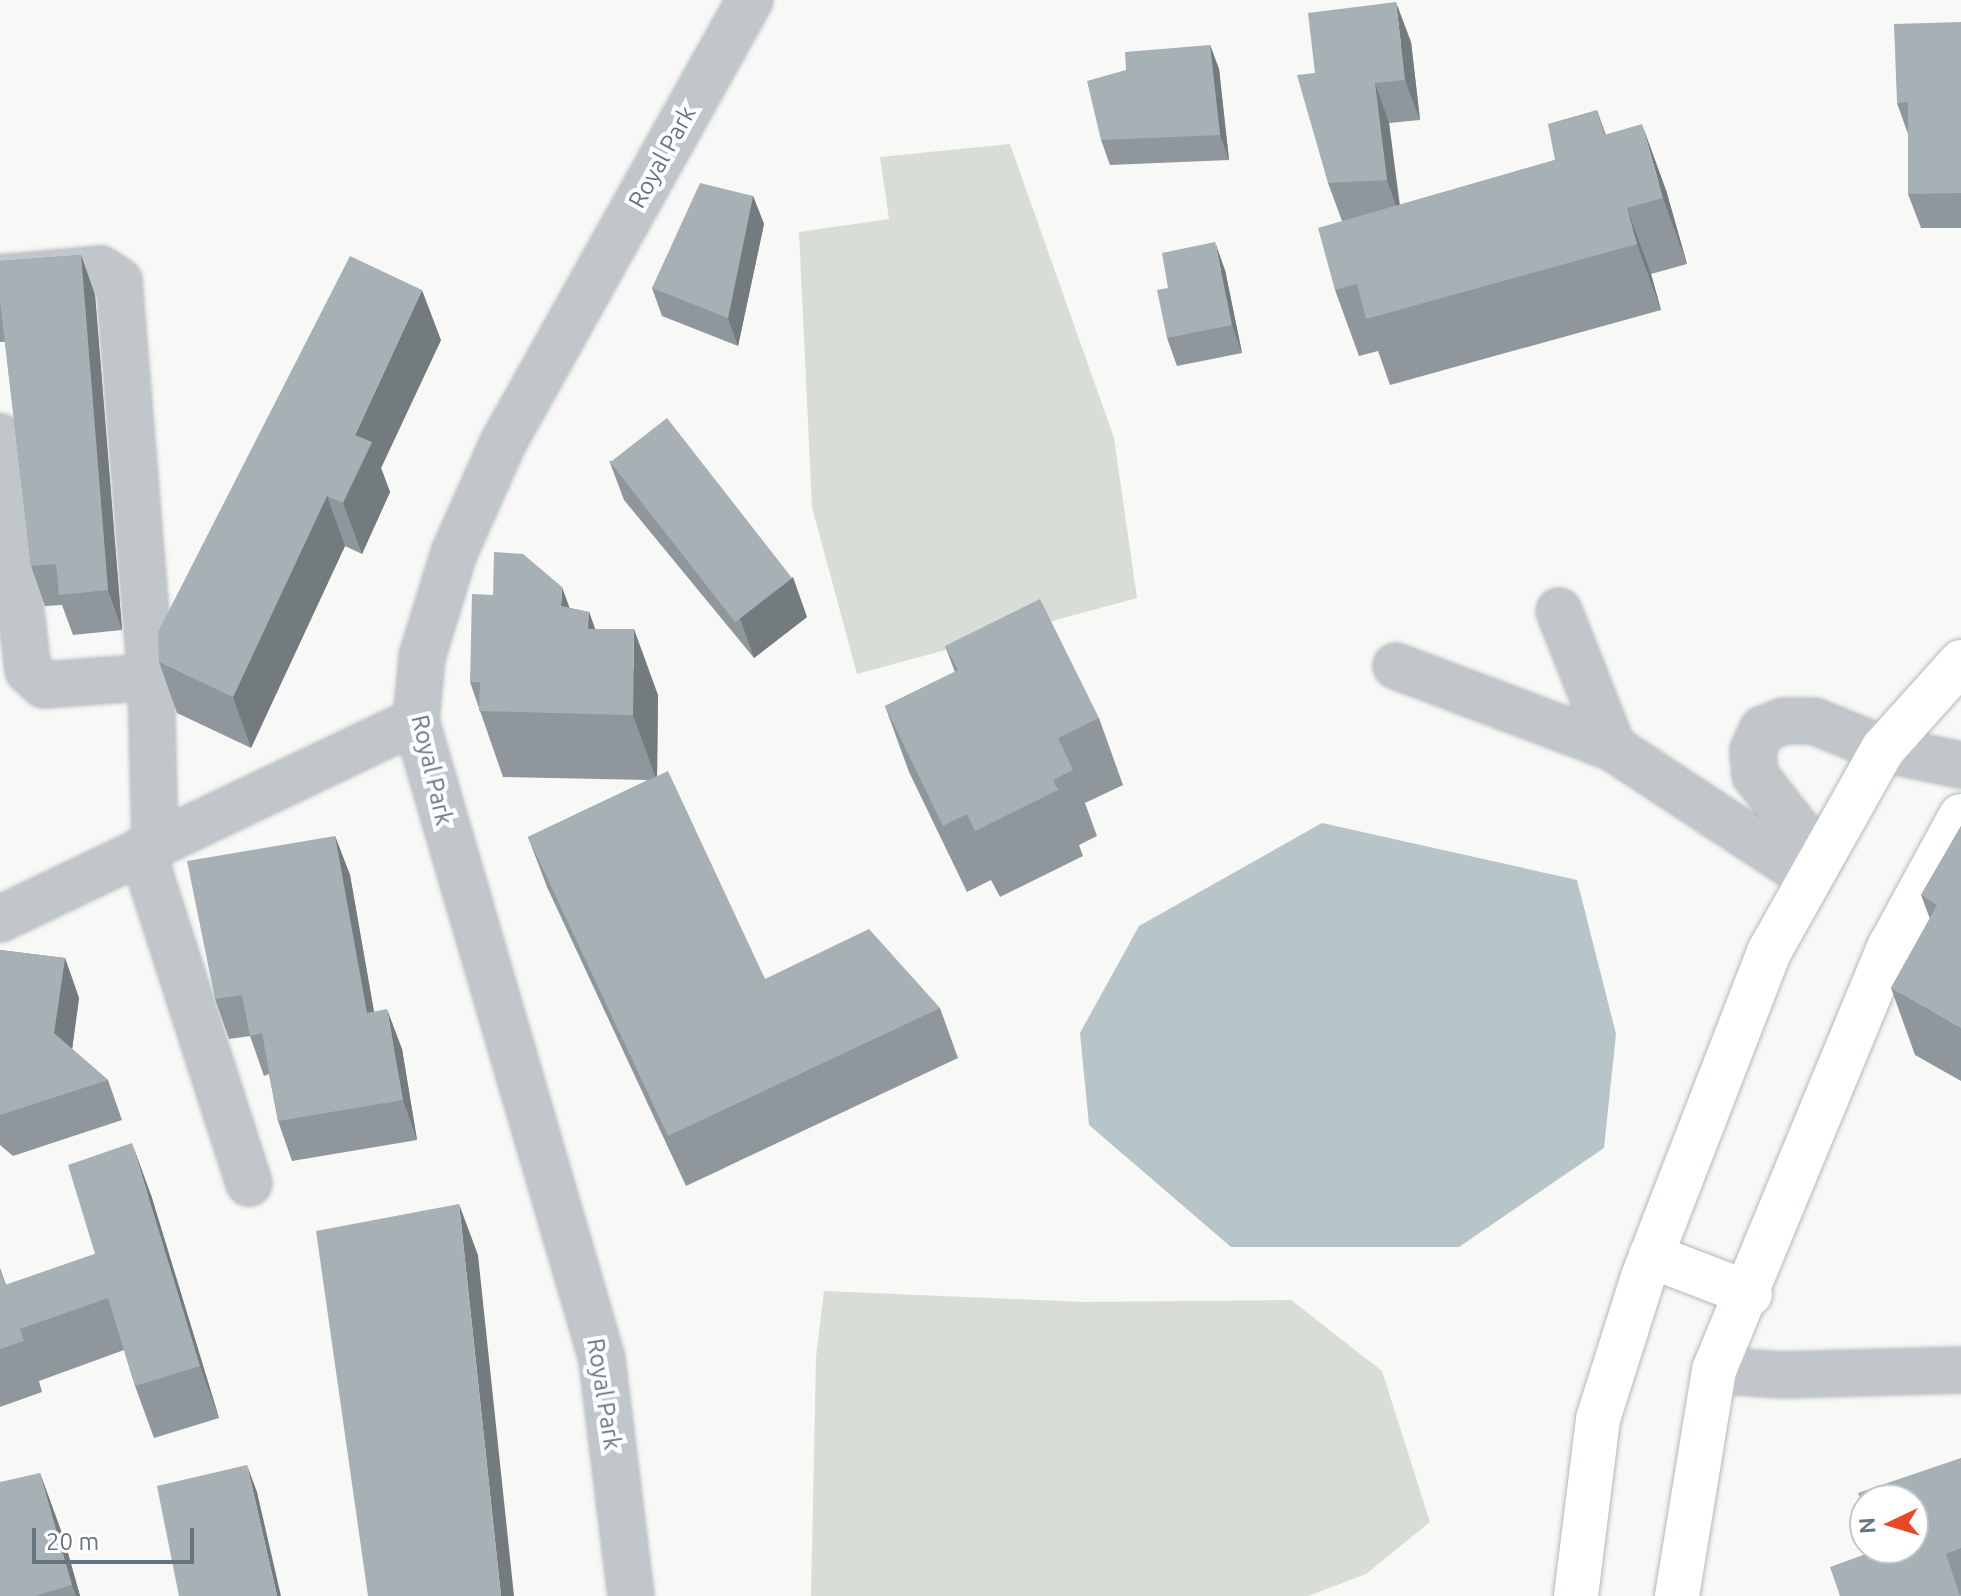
<!DOCTYPE html>
<html>
<head>
<meta charset="utf-8">
<style>
	body { margin:0 }
	#map { position:relative; width:1961px; height:1596px; overflow:hidden; background:#f8f8f6; font-family:Ubuntu,sans-serif }
	div>[style] { position:absolute }
	[style*='--x'] { left:calc(var(--x)*1px); top:calc(var(--y)*1px); width:calc(var(--w)*1px); rotate:calc(var(--a)*1deg) }
	.green>* { inset:0; background:#d8ddd5 }
	.water>* { inset:0; background:#b7c5c8 }
	.roads { filter:drop-shadow(0 0 2px #b3b9bc) drop-shadow(0 0 2px #b3b9bc) }
	.minor>* { height:44px; margin:-22px; padding:0 22px; transform-origin:22px; border-radius:22px; background:#c1c6ca }
	.major>* { height:44px; margin:-22px; padding:0 22px; transform-origin:22px; border-radius:22px; background:#fff }
	.wall>* { inset:0; background:#8f979c }
	.shaded-wall>* { inset:0; background:#747b7f }
	.building>* { inset:0; background:#a6b0b5; transform-origin:0 0 }
	span { translate:-50% -50%; white-space:nowrap; text-align:center; line-height:1.15; -webkit-text-stroke:8px #fff; paint-order:stroke }
	.street-label { font-size:24px; color:#637681 }
	.north { position:absolute; left:1849px; top:1484px; width:80px; height:80px; box-sizing:border-box; background:#fff; border:2px solid #c1c8cd; border-radius:50%; rotate:266deg; font-size:22px; font-weight:700; line-height:32px; text-align:center; color:#637681 }
	.north::after { content:''; display:block; margin:auto; width:28px; height:36px; background:#e74927; clip-path:polygon(50% 0,100% 100%,50% 72%,0 100%) }
	.scale { position:absolute; left:32px; top:1528px; width:162px; height:36px; box-sizing:border-box; border:4px solid #637681; border-top:0; padding-left:10px; font-size:24px; line-height:28px; white-space:nowrap; color:#637681; -webkit-text-stroke:6px #fff; paint-order:stroke }
</style>
</head>
<body>
<div id="map">
	<div class="green">
		<i style="clip-path:polygon(1010px 144px,1114px 438px,1137px 598px,857px 674px,812px 507px,799px 232px,889px 219px,880px 157px)"></i>
		<i style="clip-path:polygon(824px 1291px,1084px 1302px,1291px 1300px,1382px 1371px,1430px 1522px,1366px 1574px,1308px 1596px,811px 1596px,816px 1357px)"></i>
	</div>
	<div class="water">
		<i style="clip-path:polygon(1322px 823px,1577px 880px,1616px 1034px,1604px 1148px,1459px 1247px,1231px 1247px,1089px 1125px,1080px 1033px,1139px 926px)"></i>
	</div>
	<div class="roads">
		<div class="minor">
			<i style="--x:0;--y:278;--w:101;--a:-5.1"></i>
			<i style="--x:101;--y:269;--w:22;--a:34"></i>
			<i style="--x:119;--y:281;--w:397;--a:85.4"></i>
			<i style="--x:151;--y:677;--w:107;--a:175.7"></i>
			<i style="--x:44;--y:685;--w:22;--a:-137"></i>
			<i style="--x:28;--y:670;--w:235;--a:-96.9"></i>
			<i style="--x:1559;--y:611;--w:147;--a:68.5"></i>
			<i style="--x:1613;--y:748;--w:237;--a:33.3"></i>
			<i style="--x:1396;--y:666;--w:232;--a:20.7"></i>
			<i style="--x:155;--y:844;--w:167;--a:-91.4"></i>
			<i style="--x:151;--y:677;--w:31;--a:-65"></i>
			<i style="--x:142;--y:850;--w:350;--a:72.2"></i>
			<i style="--x:1821;--y:860;--w:108;--a:-127.8"></i>
			<i style="--x:1755;--y:775;--w:25;--a:-95"></i>
			<i style="--x:1753;--y:750;--w:23;--a:-65"></i>
			<i style="--x:1763;--y:729;--w:22;--a:-21"></i>
			<i style="--x:1784;--y:721;--w:30;--a:0"></i>
			<i style="--x:1814;--y:721;--w:74;--a:22.1"></i>
			<i style="--x:1883;--y:749;--w:80;--a:11.6"></i>
			<i style="--x:0;--y:919;--w:461;--a:-25.5"></i>
			<i style="--x:1714;--y:1370;--w:68;--a:4.2"></i>
			<i style="--x:1782;--y:1375;--w:179;--a:-1.6"></i>
			<i style="--x:631;--y:1596;--w:239;--a:-97"></i>
			<i style="--x:602;--y:1359;--w:665;--a:-106.25"></i>
			<i style="--x:416;--y:721;--w:64;--a:-84.6"></i>
			<i style="--x:422;--y:657;--w:109;--a:-72.9"></i>
			<i style="--x:454;--y:553;--w:120;--a:-66"></i>
			<i style="--x:503;--y:443;--w:507;--a:-60.86"></i>
		</div>
		<div class="major">
			<i style="--x:1651;--y:1256;--w:106;--a:21"></i>
			<i style="--x:1576;--y:1596;--w:178;--a:-82.9"></i>
			<i style="--x:1598;--y:1419;--w:149;--a:-72.4"></i>
			<i style="--x:1643;--y:1277;--w:349;--a:-68.8"></i>
			<i style="--x:1769;--y:952;--w:233;--a:-60.7"></i>
			<i style="--x:1883;--y:749;--w:117;--a:-48.1"></i>
			<i style="--x:1677;--y:1596;--w:229;--a:-80.7"></i>
			<i style="--x:1714;--y:1370;--w:459;--a:-67.5"></i>
			<i style="--x:1890;--y:946;--w:148;--a:-61.4"></i>
		</div>
	</div>
	<div class="wall">
		<i style="clip-path:polygon(1961px 22px,1961px 228px,1921px 228px,1908px 194px,1908px 134px,1897px 103px)"></i>
		<i style="clip-path:polygon(1411px 42px,1420px 120px,1389px 123px,1400px 205px,1555px 160px,1597px 110px,1606px 135px,1666px 190px,1687px 264px,1651px 274px,1661px 310px,1390px 385px,1378px 351px,1359px 356px,1335px 290px,1342px 221px,1328px 183px,1315px 73px)"></i>
		<i style="clip-path:polygon(1210px 45px,1219px 69px,1229px 160px,1110px 165px,1101px 140px)"></i>
		<i style="clip-path:polygon(753px 196px,764px 224px,738px 346px,662px 316px,652px 288px)"></i>
		<i style="clip-path:polygon(81px 255px,95px 295px,122px 630px,73px 635px,62px 605px,45px 606px,31px 566px,5px 342px,0 342px,0 261px)"></i>
		<i style="clip-path:polygon(1225px 270px,1242px 353px,1177px 366px,1167px 338px,1168px 288px)"></i>
		<i style="clip-path:polygon(441px 340px,381px 468px,390px 492px,362px 554px,345px 546px,251px 748px,177px 713px,159px 662px)"></i>
		<i style="clip-path:polygon(609px 460px,807px 617px,754px 658px,624px 500px)"></i>
		<i style="clip-path:polygon(570px 608px,589px 612px,595px 629px,658px 695px,657px 776px,765px 979px,940px 1008px,958px 1058px,686px 1186px,547px 887px,528px 837px,648px 780px,503px 777px,470px 682px)"></i>
		<i style="clip-path:polygon(945px 646px,1099px 718px,1123px 785px,1085px 803px,1097px 836px,1079px 845px,1083px 856px,1000px 897px,991px 880px,967px 892px,909px 772px,885px 706px,955px 672px)"></i>
		<i style="clip-path:polygon(1961px 826px,1961px 1081px,1915px 1055px,1891px 988px,1930px 919px,1921px 895px)"></i>
		<i style="clip-path:polygon(335px 836px,350px 875px,374px 1011px,402px 1049px,417px 1140px,292px 1161px,278px 1121px,269px 1074px,264px 1076px,250px 1036px,229px 1039px,215px 999px)"></i>
		<i style="clip-path:polygon(0 950px,65px 958px,79px 998px,72px 1049px,108px 1080px,122px 1120px,13px 1156px,0 1145px)"></i>
		<i style="clip-path:polygon(151px 1195px,219px 1418px,154px 1438px,135px 1386px,124px 1350px,39px 1381px,42px 1392px,0 1407px,0 1268px,6px 1285px,95px 1254px)"></i>
		<i style="clip-path:polygon(1961px 1458px,1961px 1596px,1877px 1550px)"></i>
		<i style="clip-path:polygon(40px 1473px,64px 1539px,80px 1596px,0 1596px)"></i>
	</div>
	<div class="shaded-wall">
		<i style="clip-path:polygon(1396px 2px,1411px 42px,1420px 120px,1405px 80px)"></i>
		<i style="clip-path:polygon(1210px 45px,1219px 69px,1229px 160px,1220px 135px)"></i>
		<i style="clip-path:polygon(1375px 83px,1389px 123px,1401px 220px,1387px 180px)"></i>
		<i style="clip-path:polygon(1642px 124px,1666px 190px,1687px 264px,1663px 198px)"></i>
		<i style="clip-path:polygon(753px 196px,764px 224px,738px 346px,728px 318px)"></i>
		<i style="clip-path:polygon(1627px 208px,1651px 274px,1661px 310px,1637px 244px)"></i>
		<i style="clip-path:polygon(1215px 242px,1225px 270px,1242px 353px,1232px 325px)"></i>
		<i style="clip-path:polygon(81px 255px,95px 295px,122px 630px,108px 590px)"></i>
		<i style="clip-path:polygon(422px 290px,441px 340px,381px 468px,390px 492px,362px 554px,343px 503px,355px 435px)"></i>
		<i style="clip-path:polygon(327px 496px,345px 546px,251px 748px,233px 697px)"></i>
		<i style="clip-path:polygon(793px 577px,807px 617px,754px 658px,740px 618px)"></i>
		<i style="clip-path:polygon(562px 587px,586px 653px,561px 606px)"></i>
		<i style="clip-path:polygon(589px 612px,613px 678px,588px 629px)"></i>
		<i style="clip-path:polygon(634px 629px,658px 695px,657px 781px,633px 715px)"></i>
		<i style="clip-path:polygon(335px 836px,350px 875px,381px 1053px,367px 1013px)"></i>
		<i style="clip-path:polygon(65px 958px,79px 998px,69px 1073px,54px 1033px)"></i>
		<i style="clip-path:polygon(387px 1009px,402px 1049px,417px 1140px,403px 1100px)"></i>
		<i style="clip-path:polygon(132px 1143px,151px 1195px,219px 1418px,200px 1366px)"></i>
		<i style="clip-path:polygon(459px 1204px,478px 1255px,514px 1596px,501px 1596px)"></i>
		<i style="clip-path:polygon(247px 1465px,257px 1492px,281px 1596px,277px 1596px)"></i>
		<i style="clip-path:polygon(40px 1473px,64px 1539px,80px 1596px,76px 1596px,72px 1585px)"></i>
	</div>
	<div class="building">
		<i style="clip-path:polygon(1396px 2px,1405px 80px,1375px 83px,1387px 180px,1328px 183px,1297px 75px,1315px 73px,1308px 13px)"></i>
		<i style="clip-path:polygon(1961px 22px,1961px 193px,1908px 194px,1908px 102px,1897px 103px,1894px 24px)"></i>
		<i style="clip-path:polygon(1210px 45px,1220px 135px,1101px 140px,1087px 81px,1126px 70px,1125px 52px)"></i>
		<i style="clip-path:polygon(1597px 110px,1604px 135px,1642px 124px,1663px 198px,1627px 208px,1637px 244px,1366px 319px,1357px 284px,1335px 290px,1318px 228px,1555px 160px,1548px 124px)"></i>
		<i style="clip-path:polygon(700px 183px,753px 196px,728px 318px,652px 288px)"></i>
		<i style="clip-path:polygon(1215px 242px,1232px 325px,1167px 338px,1157px 290px,1168px 288px,1162px 253px)"></i>
		<i style="clip-path:polygon(81px 255px,108px 590px,59px 595px,56px 564px,31px 566px,0 301px,0 261px)"></i>
		<i style="clip-path:polygon(350px 256px,422px 290px,355px 435px,372px 442px,343px 503px,327px 496px,233px 697px,159px 662px,158px 632px)"></i>
		<i style="left:667px;top:418px;width:203px;height:72px;rotate:52deg"></i>
		<i style="clip-path:polygon(494px 552px,523px 554px,562px 587px,561px 606px,589px 612px,588px 629px,634px 629px,633px 715px,479px 711px,480px 682px,470px 682px,472px 594px,493px 595px)"></i>
		<i style="clip-path:polygon(1040px 599px,1099px 718px,1058px 738px,1073px 770px,1053px 780px,1058px 790px,975px 831px,967px 814px,943px 826px,885px 706px,958px 670px,945px 646px)"></i>
		<i style="clip-path:polygon(668px 771px,765px 979px,869px 929px,940px 1008px,668px 1136px,528px 837px)"></i>
		<i style="clip-path:polygon(1961px 826px,1961px 1028px,1891px 988px,1937px 905px,1921px 895px)"></i>
		<i style="clip-path:polygon(335px 836px,367px 1013px,387px 1009px,403px 1100px,278px 1121px,262px 1033px,250px 1036px,242px 995px,215px 999px,187px 861px)"></i>
		<i style="clip-path:polygon(0 950px,65px 958px,54px 1033px,108px 1080px,0 1115px)"></i>
		<i style="clip-path:polygon(132px 1143px,200px 1366px,135px 1386px,108px 1298px,20px 1329px,24px 1341px,0 1349px,0 1271px,5px 1285px,95px 1254px,68px 1165px)"></i>
		<i style="clip-path:polygon(459px 1204px,501px 1596px,368px 1596px,316px 1231px)"></i>
		<i style="clip-path:polygon(1961px 1458px,1961px 1548px,1946px 1554px,1960px 1596px,1840px 1596px,1830px 1567px,1877px 1550px,1877px 1548px,1913px 1548px,1913px 1500px,1865px 1500px,1865px 1514px,1858px 1493px)"></i>
		<i style="clip-path:polygon(247px 1465px,277px 1596px,179px 1596px,157px 1486px)"></i>
		<i style="clip-path:polygon(40px 1473px,72px 1585px,35px 1596px,0 1596px,0 1482px)"></i>
	</div>
	<div class="street-label">
		<span style="left:662px;top:157px;rotate:-61deg">Royal Park</span>
		<span style="left:432px;top:770px;rotate:77deg">Royal Park</span>
		<span style="left:604px;top:1394px;rotate:81deg">Royal Park</span>
	</div>
	<div class="north">N</div>
	<div class="scale">20 m</div>
</div>
</body>
</html>
